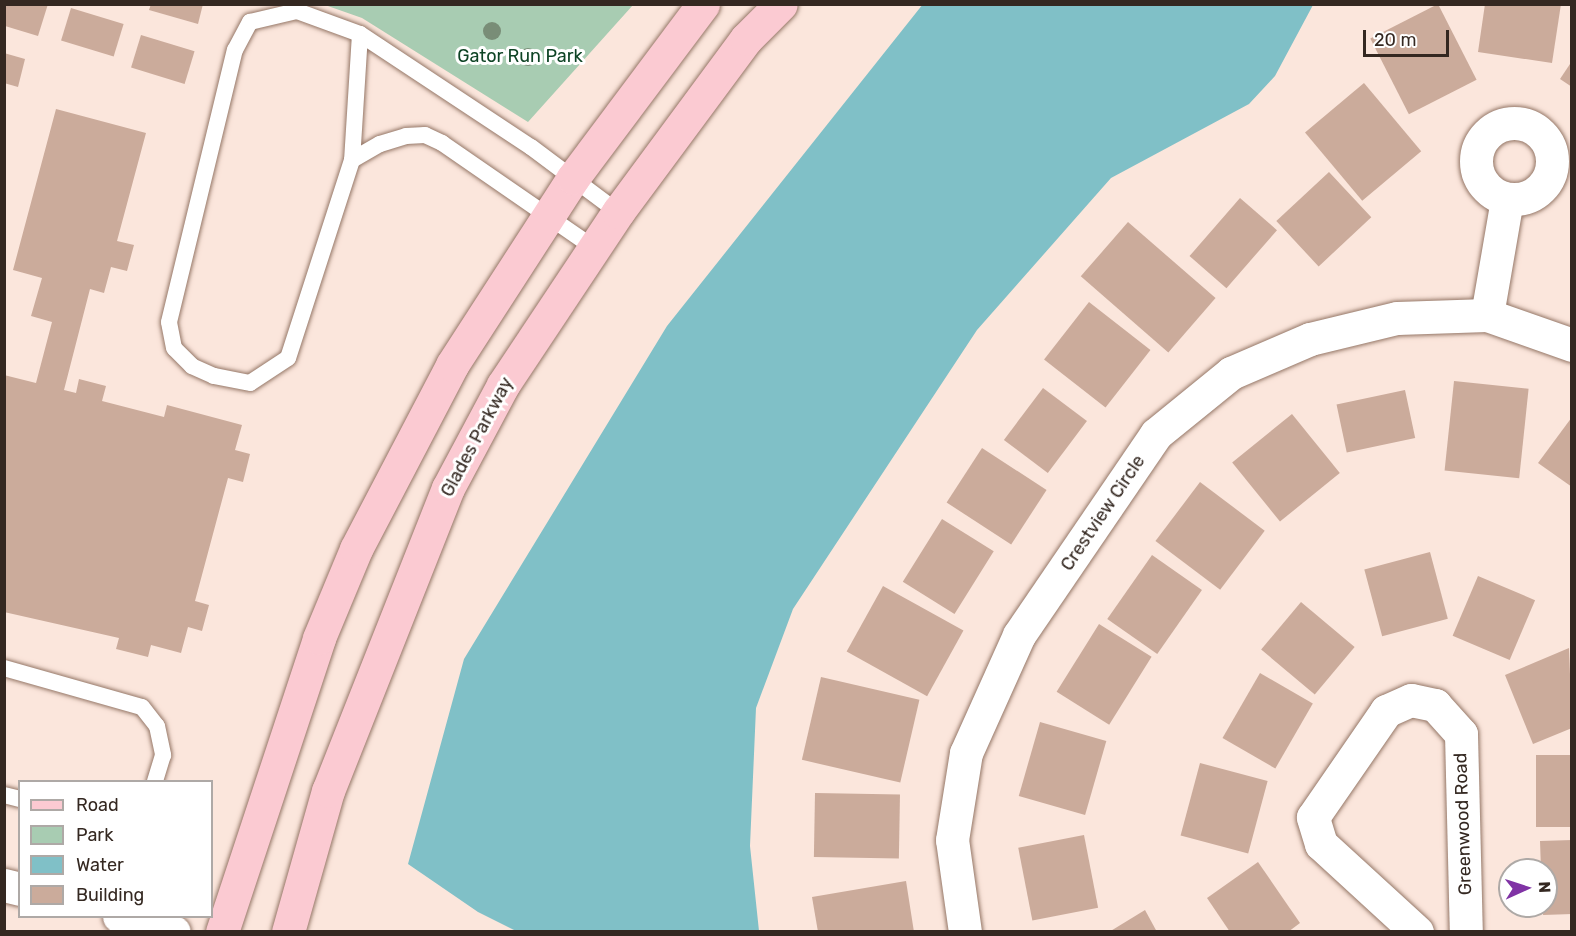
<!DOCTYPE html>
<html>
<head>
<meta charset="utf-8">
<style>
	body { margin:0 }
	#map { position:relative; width:1576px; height:936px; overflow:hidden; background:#fbe6dc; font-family:Rubik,sans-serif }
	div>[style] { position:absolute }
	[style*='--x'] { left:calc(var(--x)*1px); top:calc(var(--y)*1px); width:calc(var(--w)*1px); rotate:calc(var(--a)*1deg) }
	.green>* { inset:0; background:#a8ccb2 }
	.water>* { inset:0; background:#80c0c7 }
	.building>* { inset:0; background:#cbab9b; transform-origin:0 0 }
	.roads { filter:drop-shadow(0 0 2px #957767) drop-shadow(0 0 2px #957767) }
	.service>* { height:16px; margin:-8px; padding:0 8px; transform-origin:8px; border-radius:8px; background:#fff }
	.minor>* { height:33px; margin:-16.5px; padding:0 16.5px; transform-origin:16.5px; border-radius:16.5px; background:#fff }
	.minor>.ring { margin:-16.5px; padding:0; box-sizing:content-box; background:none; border:33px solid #fff; border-radius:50% }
	.primary>* { height:33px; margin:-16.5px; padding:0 16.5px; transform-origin:16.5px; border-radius:16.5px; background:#fbcad2 }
	.trees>* { width:18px; height:18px; margin:-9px; border-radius:50%; background:#798d77 }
	span { translate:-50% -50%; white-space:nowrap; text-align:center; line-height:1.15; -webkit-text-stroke:6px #fff; paint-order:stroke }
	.park-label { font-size:18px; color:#0e4425 }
	.street-label { font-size:18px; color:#342821 }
	.frame { position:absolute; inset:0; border:6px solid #342821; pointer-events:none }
	.legend { position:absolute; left:18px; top:780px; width:195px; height:138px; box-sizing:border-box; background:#fff; border:2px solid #aea9a6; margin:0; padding:8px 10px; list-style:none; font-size:18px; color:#342821 }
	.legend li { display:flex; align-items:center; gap:12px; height:30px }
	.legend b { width:30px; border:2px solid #aea9a6 }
	.north { position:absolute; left:1498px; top:858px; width:60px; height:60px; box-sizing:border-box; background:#fff; border:2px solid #aea9a6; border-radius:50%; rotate:87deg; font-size:16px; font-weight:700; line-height:24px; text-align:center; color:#342821 }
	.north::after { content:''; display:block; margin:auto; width:21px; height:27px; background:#8033a5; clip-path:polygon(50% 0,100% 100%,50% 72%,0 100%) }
	.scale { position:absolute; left:1363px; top:30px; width:86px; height:27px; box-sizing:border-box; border:3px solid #342821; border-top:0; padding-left:8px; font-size:18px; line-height:21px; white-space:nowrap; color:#342821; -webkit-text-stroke:4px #fff; paint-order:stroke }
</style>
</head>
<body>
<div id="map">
	<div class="green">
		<i style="clip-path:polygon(325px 5px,633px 5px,528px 122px,362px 18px)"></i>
	</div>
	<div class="water">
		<i style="clip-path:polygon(923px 4px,1313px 5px,1275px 76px,1249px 104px,1111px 178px,977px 330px,793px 609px,756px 708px,750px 846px,759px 931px,516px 931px,478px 912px,408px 864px,464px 659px,667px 326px)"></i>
	</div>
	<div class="building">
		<i style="clip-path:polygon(5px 4px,48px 4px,38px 36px,5px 26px)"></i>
		<i style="clip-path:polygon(151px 4px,203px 4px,198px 24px,149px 10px)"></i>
		<i style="left:1438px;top:4px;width:85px;height:76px;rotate:63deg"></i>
		<i style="clip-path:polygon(1485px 4px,1561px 4px,1552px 63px,1478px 52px)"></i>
		<i style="left:71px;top:8px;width:55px;height:34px;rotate:17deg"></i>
		<i style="left:141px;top:35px;width:56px;height:34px;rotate:17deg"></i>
		<i style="clip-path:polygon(4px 53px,25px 59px,18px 87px,4px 83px)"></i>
		<i style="clip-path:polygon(1572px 61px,1572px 87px,1560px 79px)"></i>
		<i style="left:1364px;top:83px;width:89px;height:77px;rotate:50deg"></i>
		<i style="clip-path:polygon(56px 109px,146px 133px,117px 241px,134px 245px,127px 271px,111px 267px,104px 293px,90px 289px,64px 390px,76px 393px,79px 379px,106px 386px,102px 401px,164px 417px,167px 405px,242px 425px,235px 450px,250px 454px,243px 482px,228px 478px,195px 601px,209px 605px,202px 631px,188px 627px,181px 653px,151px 645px,148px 657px,116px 649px,119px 638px,4px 612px,4px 375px,36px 383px,52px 322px,31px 316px,42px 278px,13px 270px)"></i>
		<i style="left:1329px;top:172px;width:62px;height:72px;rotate:47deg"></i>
		<i style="left:1240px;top:198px;width:49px;height:77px;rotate:41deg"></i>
		<i style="left:1128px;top:222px;width:116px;height:72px;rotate:41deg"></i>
		<i style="left:1089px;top:302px;width:78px;height:73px;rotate:38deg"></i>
		<i style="left:1454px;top:381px;width:75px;height:90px;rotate:6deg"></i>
		<i style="left:1043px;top:388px;width:55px;height:65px;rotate:37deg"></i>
		<i style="left:1405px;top:390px;width:49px;height:70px;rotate:78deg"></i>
		<i style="left:1292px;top:414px;width:76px;height:77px;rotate:51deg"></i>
		<i style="clip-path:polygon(1572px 417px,1572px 487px,1538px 463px)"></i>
		<i style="left:982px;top:448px;width:77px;height:65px;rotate:33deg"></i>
		<i style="left:1200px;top:482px;width:81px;height:74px;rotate:37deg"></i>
		<i style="left:942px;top:519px;width:61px;height:74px;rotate:32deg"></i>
		<i style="left:1430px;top:552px;width:69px;height:68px;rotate:75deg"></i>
		<i style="left:1152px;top:555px;width:61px;height:78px;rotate:35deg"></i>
		<i style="left:1478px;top:576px;width:62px;height:65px;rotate:23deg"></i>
		<i style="left:883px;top:586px;width:92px;height:75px;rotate:29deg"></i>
		<i style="left:1301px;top:602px;width:70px;height:62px;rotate:40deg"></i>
		<i style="left:1099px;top:624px;width:62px;height:80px;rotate:32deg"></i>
		<i style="clip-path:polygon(1569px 648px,1572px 728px,1533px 744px,1505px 675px)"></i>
		<i style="left:1260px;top:673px;width:61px;height:75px;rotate:30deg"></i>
		<i style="left:821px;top:677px;width:101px;height:85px;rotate:13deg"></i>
		<i style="left:1040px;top:722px;width:69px;height:77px;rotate:16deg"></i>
		<i style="left:1572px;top:755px;width:72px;height:36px;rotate:90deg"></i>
		<i style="left:1200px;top:763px;width:70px;height:75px;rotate:15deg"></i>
		<i style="left:815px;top:793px;width:85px;height:64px;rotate:1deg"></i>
		<i style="left:1084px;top:835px;width:74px;height:67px;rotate:79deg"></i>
		<i style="clip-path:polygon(1572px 840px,1572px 914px,1543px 915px,1546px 870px,1541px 870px,1540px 841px)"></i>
		<i style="clip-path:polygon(1258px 862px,1300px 923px,1288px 932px,1230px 932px,1207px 898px)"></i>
		<i style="clip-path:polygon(906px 881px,914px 932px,818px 932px,812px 897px)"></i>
		<i style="clip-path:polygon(1145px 910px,1157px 932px,1109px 932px)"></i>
	</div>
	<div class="roads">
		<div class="service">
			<i style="--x:360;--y:34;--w:126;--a:93.6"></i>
			<i style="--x:352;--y:160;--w:208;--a:107.9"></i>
			<i style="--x:288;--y:358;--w:45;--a:146.7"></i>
			<i style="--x:250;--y:383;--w:37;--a:-169"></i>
			<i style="--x:214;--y:376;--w:24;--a:-156"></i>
			<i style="--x:192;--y:366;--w:25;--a:-135"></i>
			<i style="--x:174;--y:348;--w:26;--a:-101"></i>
			<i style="--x:169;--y:322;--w:280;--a:-76.4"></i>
			<i style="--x:235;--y:50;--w:32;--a:-62"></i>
			<i style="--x:250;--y:22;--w:48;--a:-13.2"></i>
			<i style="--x:297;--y:11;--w:67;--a:20.1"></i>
			<i style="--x:360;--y:34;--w:205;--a:33.5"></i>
			<i style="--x:531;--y:147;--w:109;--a:36.8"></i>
			<i style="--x:352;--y:160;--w:32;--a:-30"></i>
			<i style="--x:380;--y:144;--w:27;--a:-17"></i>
			<i style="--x:406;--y:136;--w:19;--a:-3"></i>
			<i style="--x:425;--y:135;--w:19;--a:25"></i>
			<i style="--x:442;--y:143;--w:185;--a:34.6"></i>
			<i style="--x:4;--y:668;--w:143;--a:15.8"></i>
			<i style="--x:142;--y:707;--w:24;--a:52"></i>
			<i style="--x:157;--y:726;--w:30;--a:78"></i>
			<i style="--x:163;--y:755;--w:28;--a:107"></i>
			<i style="--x:4;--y:795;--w:16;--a:14"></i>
		</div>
		<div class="minor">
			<i class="ring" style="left:1476px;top:123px;width:43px;height:43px"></i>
			<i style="--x:1487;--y:315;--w:118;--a:-80.2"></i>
			<i style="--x:4;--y:885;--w:16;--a:14"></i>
			<i style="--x:119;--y:916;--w:57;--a:16.2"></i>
			<i style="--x:965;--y:932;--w:93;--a:-98"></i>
			<i style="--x:952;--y:840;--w:88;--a:-80.9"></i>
			<i style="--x:966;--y:753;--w:129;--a:-65.8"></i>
			<i style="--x:1019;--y:635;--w:243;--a:-55.7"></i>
			<i style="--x:1156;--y:434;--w:97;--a:-39.1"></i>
			<i style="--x:1231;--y:373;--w:86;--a:-23.3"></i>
			<i style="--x:1310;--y:339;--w:89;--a:-13.6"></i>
			<i style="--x:1397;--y:318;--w:90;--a:-1.9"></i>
			<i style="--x:1487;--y:315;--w:90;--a:19.4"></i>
			<i style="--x:1417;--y:932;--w:130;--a:-137.5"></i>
			<i style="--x:1321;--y:844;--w:28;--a:-107"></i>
			<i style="--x:1313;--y:817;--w:129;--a:-55.4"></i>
			<i style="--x:1386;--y:711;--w:27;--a:-24"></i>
			<i style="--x:1411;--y:700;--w:25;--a:12"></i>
			<i style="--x:1435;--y:705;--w:39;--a:48"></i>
			<i style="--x:1461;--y:734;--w:198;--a:88.6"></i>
		</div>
		<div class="primary">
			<i style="--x:222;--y:932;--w:310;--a:-71.7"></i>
			<i style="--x:319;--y:638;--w:96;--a:-67.4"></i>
			<i style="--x:356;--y:549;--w:208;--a:-62.4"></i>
			<i style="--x:452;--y:365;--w:223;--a:-57.1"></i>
			<i style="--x:573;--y:178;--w:217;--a:-53.2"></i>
			<i style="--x:288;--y:932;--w:147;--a:-74.2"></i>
			<i style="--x:328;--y:791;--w:326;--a:-68.4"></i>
			<i style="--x:448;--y:488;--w:117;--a:-61.9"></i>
			<i style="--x:503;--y:385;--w:208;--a:-56.4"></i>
			<i style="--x:618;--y:212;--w:215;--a:-53.5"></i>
			<i style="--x:746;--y:39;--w:49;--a:-45"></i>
		</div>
	</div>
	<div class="trees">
		<i style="left:492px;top:31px"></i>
		<i style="left:528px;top:57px"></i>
	</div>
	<div class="park-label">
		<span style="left:520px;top:56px">Gator Run Park</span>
	</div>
	<div class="street-label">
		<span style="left:477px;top:437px;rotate:-62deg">Glades Parkway</span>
		<span style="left:1103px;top:513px;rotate:-56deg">Crestview Circle</span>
		<span style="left:1463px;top:824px;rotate:-92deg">Greenwood Road</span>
	</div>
	<div class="frame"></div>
	<ul class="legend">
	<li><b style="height:8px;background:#fbcad2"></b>Road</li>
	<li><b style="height:16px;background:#a8ccb2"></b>Park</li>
	<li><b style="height:16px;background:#80c0c7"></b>Water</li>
	<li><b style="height:16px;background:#cbab9b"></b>Building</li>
	</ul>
	<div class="north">N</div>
	<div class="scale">20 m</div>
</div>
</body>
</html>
